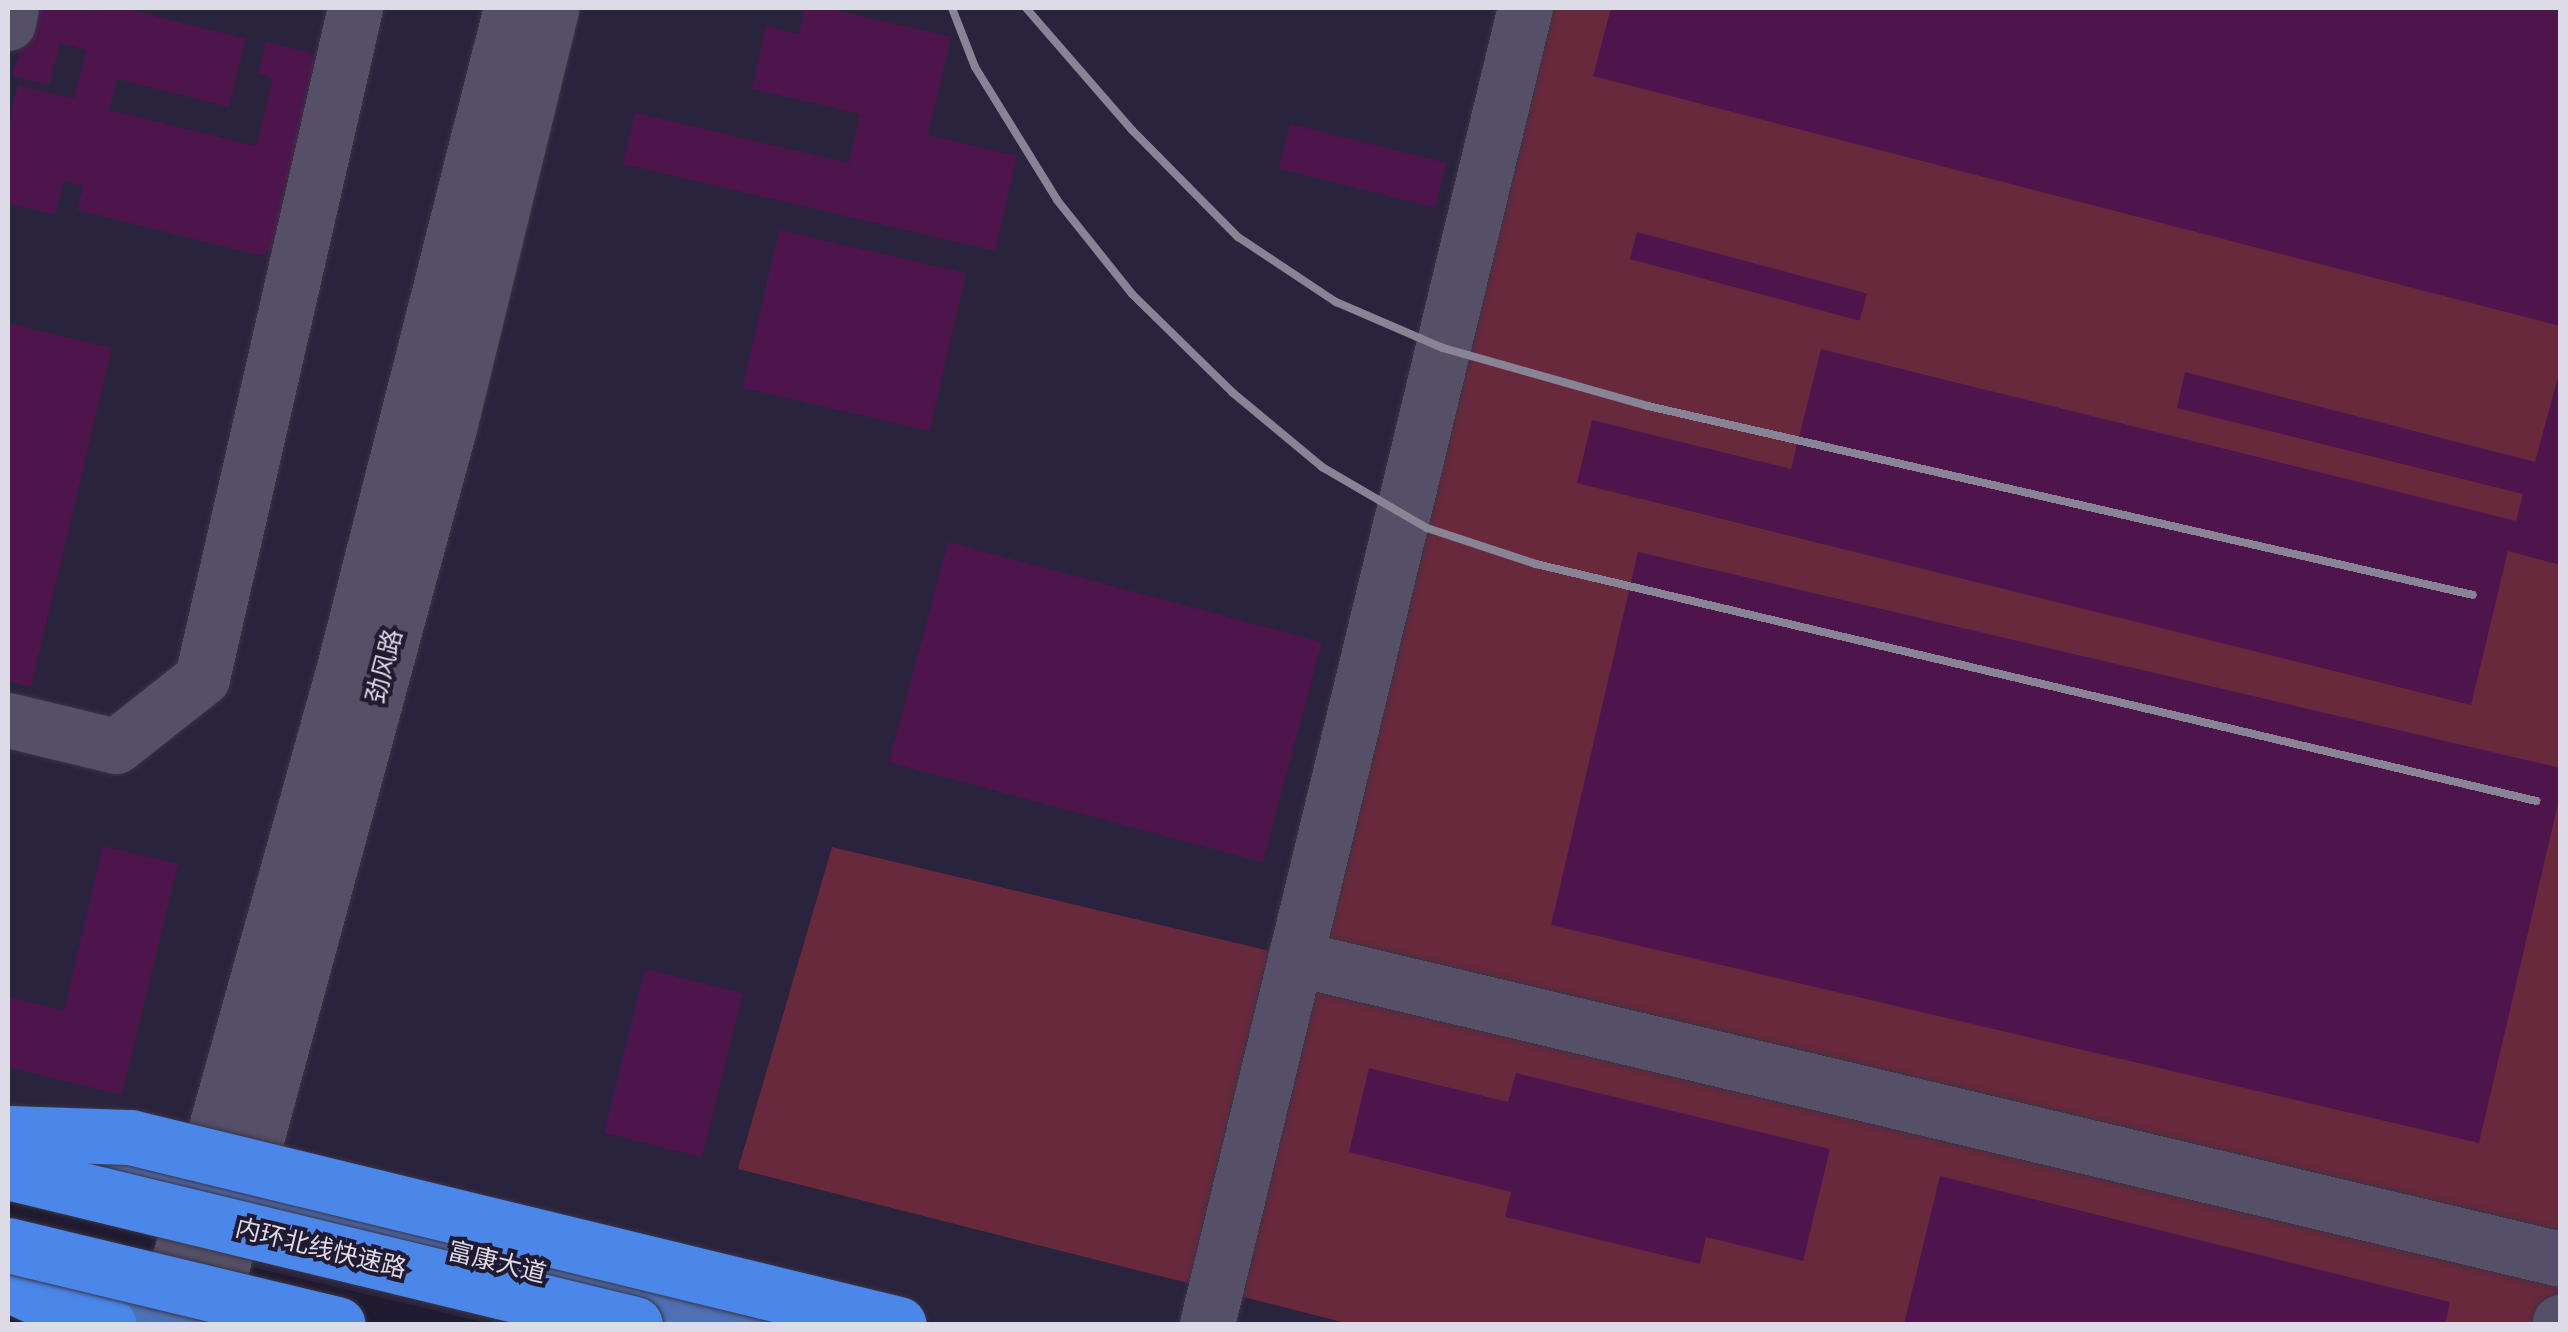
<!DOCTYPE html>
<html>
<head>
<meta charset="utf-8">
<style>
	body { margin:0 }
	#map { position:relative; width:2568px; height:1332px; overflow:hidden; background:#201b30; font-family:"Golos Text","Noto Sans SC",sans-serif }
	div>[style] { position:absolute }
	[style*='--x'] { left:calc(var(--x)*1px); top:calc(var(--y)*1px); width:calc(var(--w)*1px); rotate:calc(var(--a)*1deg) }
	.built>* { inset:0; background:#2a233e }
	.green>* { inset:0; background:#68293c }
	.building>* { inset:0; background:#4d154c; transform-origin:0 0 }
	.roads { filter:drop-shadow(0 0 2px #393545) drop-shadow(0 0 2px #393545) }
	.minor>* { height:55px; margin:-27.5px; padding:0 27.5px; transform-origin:27.5px; border-radius:27.5px; background:#554f67 }
	.major>* { height:55px; margin:-27.5px; padding:0 27.5px; transform-origin:27.5px; border-radius:27.5px; background:#4f70b5 }
	.highway>* { height:55px; margin:-27.5px; padding:0 27.5px; transform-origin:27.5px; border-radius:27.5px; background:#4b86e9 }
	.rail>* { height:8px; margin:-4px; padding:0 4px; transform-origin:4px; border-radius:4px; background:#888496 }
	.bridges { filter:drop-shadow(0 0 2px #393545) drop-shadow(0 0 2px #393545) }
	.highway-bridge>* { height:55px; margin:-27.5px; padding:0 27.5px; transform-origin:27.5px; border-radius:27.5px; background:#4b86e9 }
	span { translate:-50% -50%; white-space:nowrap; text-align:center; line-height:1.15; -webkit-text-stroke:8px #201b30; paint-order:stroke }
	.street-label { font-size:25px; color:#dedbe9 }
	.frame { position:absolute; inset:0; border:10px solid #dedbe9; pointer-events:none }
</style>
</head>
<body>
<div id="map">
	<div class="built">
		<i style="clip-path:polygon(8px 8px,2560px 8px,2560px 1324px,490px 1324px,223px 1260px,8px 1142px)"></i>
	</div>
	<div class="green">
		<i style="clip-path:polygon(1530px 8px,2560px 8px,2560px 1324px,1350px 1324px,738px 1169px,832px 847px,1295px 957px)"></i>
	</div>
	<div class="building">
		<i style="clip-path:polygon(30px 8px,80px 8px,100px 12px,101px 8px,121px 8px,246px 39px,229px 107px,117px 79px,109px 110px,256px 146px,273px 78px,258px 74px,266px 42px,318px 55px,290px 233px,262px 256px,77px 210px,83px 186px,64px 181px,55px 215px,8px 203px,8px 128px,18px 85px,74px 99px,87px 50px,60px 43px,49px 85px,13px 76px)"></i>
		<i style="clip-path:polygon(805px 8px,826px 8px,951px 37px,928px 135px,1017px 156px,995px 251px,623px 164px,635px 113px,849px 163px,860px 114px,752px 89px,766px 26px,799px 34px)"></i>
		<i style="clip-path:polygon(1611px 8px,2560px 8px,2560px 326px,1593px 76px)"></i>
		<i style="left:1290px;top:124px;width:161px;height:46px;rotate:14deg"></i>
		<i style="left:779px;top:230px;width:192px;height:162px;rotate:13deg"></i>
		<i style="left:1637px;top:232px;width:238px;height:28px;rotate:15deg"></i>
		<i style="clip-path:polygon(8px 323px,112px 348px,31px 687px,8px 681px)"></i>
		<i style="clip-path:polygon(1821px 349px,2516px 521px,2523px 494px,2177px 408px,2185px 372px,2535px 462px,2560px 370px,2560px 565px,2508px 551px,2471px 705px,1577px 483px,1592px 420px,1791px 469px)"></i>
		<i style="left:948px;top:542px;width:387px;height:228px;rotate:15deg"></i>
		<i style="clip-path:polygon(1638px 552px,2560px 768px,2560px 795px,2479px 1143px,1551px 925px)"></i>
		<i style="clip-path:polygon(103px 846px,178px 864px,122px 1095px,8px 1067px,8px 997px,64px 1011px)"></i>
		<i style="left:645px;top:969px;width:101px;height:169px;rotate:14deg"></i>
		<i style="clip-path:polygon(1369px 1068px,1508px 1102px,1516px 1073px,1830px 1149px,1803px 1261px,1706px 1237px,1700px 1264px,1505px 1217px,1511px 1192px,1349px 1152px)"></i>
		<i style="clip-path:polygon(1940px 1176px,2450px 1302px,2445px 1324px,1904px 1324px)"></i>
	</div>
	<div class="roads">
		<div class="minor">
			<i style="--x:8;--y:23;--w:15;--a:-79"></i>
			<i style="--x:8;--y:720;--w:111;--a:13.5"></i>
			<i style="--x:116;--y:746;--w:110;--a:-38.3"></i>
			<i style="--x:202;--y:678;--w:687;--a:-77.14"></i>
			<i style="--x:1295;--y:958;--w:1300;--a:13.38"></i>
			<i style="--x:165;--y:1311;--w:672;--a:-74.45"></i>
			<i style="--x:345;--y:664;--w:677;--a:-75.8"></i>
			<i style="--x:207;--y:1321;--w:925;--a:-74.84"></i>
			<i style="--x:449;--y:428;--w:432;--a:-76.3"></i>
			<i style="--x:1207;--y:1324;--w:1354;--a:-76.42"></i>
			<i style="--x:2560;--y:1324;--w:2;--a:-90"></i>
		</div>
		<div class="major">
			<i style="--x:23;--y:1145;--w:752;--a:13.78"></i>
			<i style="--x:49;--y:1283;--w:177;--a:13.4"></i>
		</div>
		<div class="highway">
			<i style="--x:8;--y:1284;--w:81;--a:24.7"></i>
			<i style="--x:82;--y:1318;--w:27;--a:13"></i>
		</div>
	</div>
	<div class="rail">
		<i style="--x:952;--y:8;--w:63;--a:68.7"></i>
		<i style="--x:975;--y:67;--w:156;--a:58.3"></i>
		<i style="--x:1057;--y:200;--w:120;--a:51.4"></i>
		<i style="--x:1132;--y:294;--w:141;--a:44.4"></i>
		<i style="--x:1233;--y:393;--w:116;--a:39.7"></i>
		<i style="--x:1322;--y:467;--w:121;--a:30.2"></i>
		<i style="--x:1427;--y:528;--w:115;--a:18.3"></i>
		<i style="--x:1536;--y:564;--w:1028;--a:13.33"></i>
		<i style="--x:1026;--y:8;--w:162;--a:49"></i>
		<i style="--x:1132;--y:130;--w:151;--a:45.3"></i>
		<i style="--x:1238;--y:237;--w:118;--a:33.6"></i>
		<i style="--x:1336;--y:302;--w:116;--a:23.3"></i>
		<i style="--x:1443;--y:348;--w:213;--a:15.8"></i>
		<i style="--x:1648;--y:406;--w:846;--a:12.9"></i>
	</div>
	<div class="bridges">
		<div class="highway-bridge">
			<i style="--x:8;--y:1133;--w:122;--a:1.9"></i>
			<i style="--x:130;--y:1137;--w:791;--a:13.67"></i>
			<i style="--x:8;--y:1172;--w:645;--a:13.63"></i>
			<i style="--x:8;--y:1245;--w:339;--a:13.5"></i>
		</div>
	</div>
	<div class="street-label">
		<span style="left:384px;top:666px;rotate:-75deg">劲风路</span>
		<span style="left:321px;top:1248px;rotate:14deg">内环北线快速路</span>
		<span style="left:497px;top:1262px;rotate:14deg">富康大道</span>
	</div>
	<div class="frame"></div>
</div>
</body>
</html>
